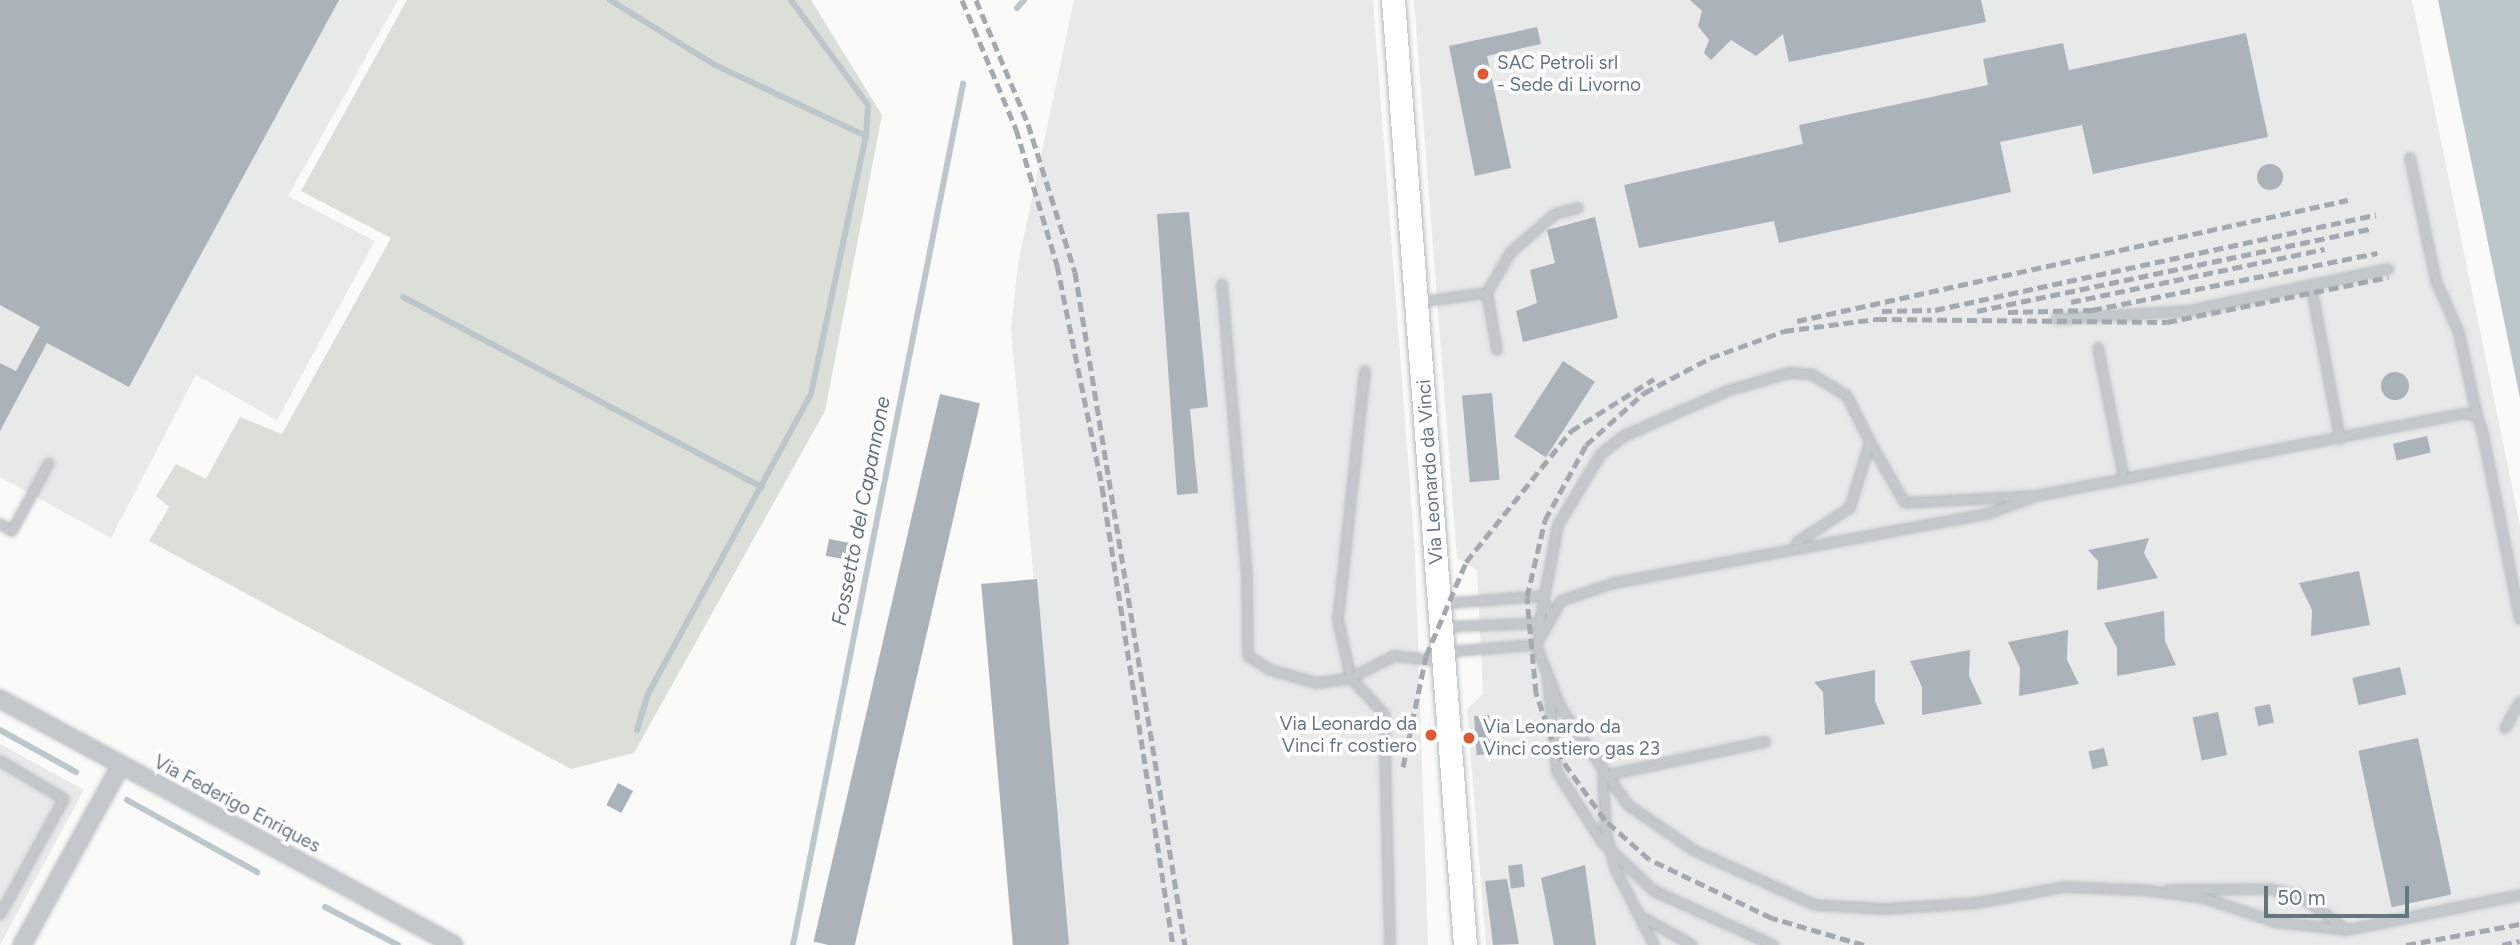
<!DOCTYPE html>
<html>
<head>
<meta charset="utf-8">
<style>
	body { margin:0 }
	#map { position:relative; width:2520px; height:945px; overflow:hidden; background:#fafaf8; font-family:Figtree,sans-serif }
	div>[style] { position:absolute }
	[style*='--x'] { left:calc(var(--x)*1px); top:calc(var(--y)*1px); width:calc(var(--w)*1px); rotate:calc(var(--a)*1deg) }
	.built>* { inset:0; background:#e8e9e9 }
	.green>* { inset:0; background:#dadfd7 }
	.water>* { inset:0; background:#bbc7cb }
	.stream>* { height:6px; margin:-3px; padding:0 3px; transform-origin:3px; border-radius:3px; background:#bbc7cb }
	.building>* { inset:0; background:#aab3b9; transform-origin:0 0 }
	.round { border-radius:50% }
	.roads { filter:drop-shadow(0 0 2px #b3babf) drop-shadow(0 0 2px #b3babf) }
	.lane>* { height:8px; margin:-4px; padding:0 4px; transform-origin:4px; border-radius:4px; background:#c3c8cc }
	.street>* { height:16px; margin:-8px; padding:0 8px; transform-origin:8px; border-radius:8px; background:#c3c8cc }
	.secondary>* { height:23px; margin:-11.5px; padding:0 11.5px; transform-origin:11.5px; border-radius:11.5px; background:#fff }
	.rail>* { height:5px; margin-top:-2.5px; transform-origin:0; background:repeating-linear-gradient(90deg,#a2aab0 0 10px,transparent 0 15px) }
	.dots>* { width:19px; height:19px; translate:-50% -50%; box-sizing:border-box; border:4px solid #fff; border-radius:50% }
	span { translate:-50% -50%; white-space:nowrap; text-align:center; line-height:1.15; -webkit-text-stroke:7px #fff; paint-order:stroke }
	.poi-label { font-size:19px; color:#657683 }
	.left { translate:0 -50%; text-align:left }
	.right { translate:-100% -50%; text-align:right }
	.street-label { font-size:19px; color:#657683 }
	.water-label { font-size:21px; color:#60757c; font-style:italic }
	.scale { position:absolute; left:2264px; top:886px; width:145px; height:32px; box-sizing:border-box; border:4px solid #657683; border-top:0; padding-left:9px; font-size:21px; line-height:24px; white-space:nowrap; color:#657683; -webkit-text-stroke:5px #fff; paint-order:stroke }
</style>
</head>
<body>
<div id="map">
	<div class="built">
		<i style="clip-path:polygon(0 0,398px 0,288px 196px,375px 241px,277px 420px,196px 375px,111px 538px,0 477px)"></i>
		<i style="clip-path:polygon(1074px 0,1373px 0,1415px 552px,1428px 945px,1067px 945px,1011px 329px,1018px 264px)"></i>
		<i style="clip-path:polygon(1414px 0,2412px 0,2520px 525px,2520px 945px,1486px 945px,1467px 709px,1483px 694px,1477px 570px,1457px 558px)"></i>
		<i style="clip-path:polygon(0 744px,84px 790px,0 945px)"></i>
	</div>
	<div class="green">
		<i style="clip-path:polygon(407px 0,811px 0,882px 115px,825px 411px,634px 753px,571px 769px,149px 541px,169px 507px,156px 496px,176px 464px,206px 479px,240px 417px,282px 434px,391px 238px,301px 191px)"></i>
	</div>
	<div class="water">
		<i style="clip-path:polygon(2438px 0,2520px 0,2520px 398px)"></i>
	</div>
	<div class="stream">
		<i style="--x:610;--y:0;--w:123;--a:31.8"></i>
		<i style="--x:715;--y:65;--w:167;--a:25.2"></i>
		<i style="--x:1017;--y:8;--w:11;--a:-49"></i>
		<i style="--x:403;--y:297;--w:406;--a:27.9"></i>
		<i style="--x:0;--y:730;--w:87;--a:28.9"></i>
		<i style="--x:637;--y:730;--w:38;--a:-73"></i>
		<i style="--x:648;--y:694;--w:341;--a:-61.5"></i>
		<i style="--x:811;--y:394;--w:264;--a:-78"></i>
		<i style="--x:866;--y:136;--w:31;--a:-86"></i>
		<i style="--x:868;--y:105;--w:130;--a:-126.3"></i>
		<i style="--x:127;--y:800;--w:149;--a:29"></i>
		<i style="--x:325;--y:907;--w:82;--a:27.5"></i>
		<i style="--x:793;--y:945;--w:878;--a:-78.83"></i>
	</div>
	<div class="building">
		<i style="clip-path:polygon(0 0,339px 0,129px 387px,47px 343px,0 431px,0 363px,16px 371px,40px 327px,0 305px)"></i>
		<i style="clip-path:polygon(1690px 0,1981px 0,1986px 22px,1789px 62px,1783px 34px,1756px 56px,1731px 40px,1711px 60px,1704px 53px,1709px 40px,1698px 26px,1702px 11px)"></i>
		<i style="clip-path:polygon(1537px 27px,1541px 44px,1487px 56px,1511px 168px,1475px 176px,1449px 46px)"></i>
		<i style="clip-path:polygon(2246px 33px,2268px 137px,2093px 174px,2082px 125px,2000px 142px,2011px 192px,1779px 243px,1774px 221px,1639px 248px,1624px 185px,1803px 144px,1799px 125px,1988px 85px,1983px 59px,2063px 43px,2069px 70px)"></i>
		<i class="round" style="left:2257px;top:164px;width:26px;height:26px"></i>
		<i style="clip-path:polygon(1189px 212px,1208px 407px,1190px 409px,1198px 493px,1177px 495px,1157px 214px)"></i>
		<i style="clip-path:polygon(1595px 217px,1618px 318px,1523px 342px,1516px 311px,1537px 303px,1530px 270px,1555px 263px,1547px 230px)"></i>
		<i style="left:1563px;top:361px;width:38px;height:90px;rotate:33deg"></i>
		<i class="round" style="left:2381px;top:372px;width:28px;height:28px"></i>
		<i style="left:1492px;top:393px;width:87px;height:30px;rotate:85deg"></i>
		<i style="left:940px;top:394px;width:41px;height:562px;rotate:13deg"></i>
		<i style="left:2427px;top:436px;width:17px;height:35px;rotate:77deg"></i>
		<i style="clip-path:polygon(2149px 538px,2144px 553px,2158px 578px,2097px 590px,2098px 561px,2088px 550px)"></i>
		<i style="left:829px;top:539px;width:32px;height:17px;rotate:11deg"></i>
		<i style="clip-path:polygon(2359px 571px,2370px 625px,2311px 636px,2312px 610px,2299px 583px)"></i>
		<i style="left:1037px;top:579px;width:367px;height:56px;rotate:85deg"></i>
		<i style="clip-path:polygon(2164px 611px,2165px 641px,2176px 665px,2117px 676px,2117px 648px,2104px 623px)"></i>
		<i style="clip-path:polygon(2068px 630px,2067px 660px,2079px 684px,2019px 696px,2020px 668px,2008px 642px)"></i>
		<i style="clip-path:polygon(1970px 650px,1969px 676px,1982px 704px,1922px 715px,1922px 687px,1910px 661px)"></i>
		<i style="left:2400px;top:667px;width:28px;height:49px;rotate:77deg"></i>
		<i style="clip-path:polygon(1875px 670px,1875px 701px,1885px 724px,1825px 735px,1823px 692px,1814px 682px)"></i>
		<i style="left:2270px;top:704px;width:19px;height:16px;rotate:78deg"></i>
		<i style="left:2218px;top:712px;width:44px;height:26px;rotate:78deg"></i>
		<i style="left:1489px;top:715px;width:39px;height:15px;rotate:86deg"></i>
		<i style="left:2418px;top:738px;width:160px;height:61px;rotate:78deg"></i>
		<i style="left:2104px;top:748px;width:18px;height:16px;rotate:77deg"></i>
		<i style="left:618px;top:783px;width:17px;height:25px;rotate:28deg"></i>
		<i style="left:1522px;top:864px;width:23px;height:14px;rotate:83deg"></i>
		<i style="clip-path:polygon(1585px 865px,1596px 945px,1554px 945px,1541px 878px)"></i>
		<i style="clip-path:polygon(1507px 879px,1519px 944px,1493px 945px,1485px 881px)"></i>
	</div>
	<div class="roads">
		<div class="lane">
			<i style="--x:2410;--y:158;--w:126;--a:78.1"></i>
			<i style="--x:2436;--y:281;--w:57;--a:66.1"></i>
			<i style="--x:2459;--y:333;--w:84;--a:77.6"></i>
			<i style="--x:1222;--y:284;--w:294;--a:85.1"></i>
			<i style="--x:1247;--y:577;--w:79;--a:89.3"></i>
			<i style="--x:1248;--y:656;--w:26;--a:32"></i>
			<i style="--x:1270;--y:670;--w:49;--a:15.5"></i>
			<i style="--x:1317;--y:683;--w:34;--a:-8"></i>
			<i style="--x:1351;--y:678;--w:48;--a:-27.1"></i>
			<i style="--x:1394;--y:656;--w:45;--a:6.3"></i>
			<i style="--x:2311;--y:285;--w:157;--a:79.3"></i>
			<i style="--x:1420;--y:302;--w:68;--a:-7.7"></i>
			<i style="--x:2056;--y:319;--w:133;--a:-3.4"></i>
			<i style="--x:2189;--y:311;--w:204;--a:-11.9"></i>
			<i style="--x:2098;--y:348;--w:133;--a:78.7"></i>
			<i style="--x:1497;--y:350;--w:58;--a:-100"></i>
			<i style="--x:1487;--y:293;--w:48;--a:-59.7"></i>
			<i style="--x:1511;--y:252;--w:58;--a:-40.8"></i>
			<i style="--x:1555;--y:214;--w:24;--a:-15"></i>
			<i style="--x:1365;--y:371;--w:250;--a:96.2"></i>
			<i style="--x:1338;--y:620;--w:59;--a:77.4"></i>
			<i style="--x:1351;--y:678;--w:49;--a:47.5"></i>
			<i style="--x:1384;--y:714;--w:231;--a:88.5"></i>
			<i style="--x:1870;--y:442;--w:70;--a:60.2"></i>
			<i style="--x:1905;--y:503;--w:128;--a:-3.1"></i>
			<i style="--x:0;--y:524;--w:14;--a:30"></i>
			<i style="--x:12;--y:531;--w:77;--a:-61.4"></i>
			<i style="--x:1441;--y:604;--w:100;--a:-4.6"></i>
			<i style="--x:1541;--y:596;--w:18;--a:61"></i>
			<i style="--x:1444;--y:627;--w:98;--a:-2.3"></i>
			<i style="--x:1538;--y:632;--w:109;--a:-79.4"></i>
			<i style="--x:1558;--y:525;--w:83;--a:-58.8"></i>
			<i style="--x:1601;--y:454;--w:29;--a:-38"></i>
			<i style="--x:1624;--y:436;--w:112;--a:-23.6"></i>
			<i style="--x:1727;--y:391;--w:65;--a:-16.2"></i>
			<i style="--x:1789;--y:373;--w:22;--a:3"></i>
			<i style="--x:1811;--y:374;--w:42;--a:31.4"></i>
			<i style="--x:1847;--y:396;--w:51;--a:63.4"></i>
			<i style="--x:1870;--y:442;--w:69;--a:106.9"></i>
			<i style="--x:1850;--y:508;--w:63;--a:147.3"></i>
			<i style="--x:1536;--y:645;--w:51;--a:-60.4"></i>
			<i style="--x:1561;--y:601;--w:56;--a:-18.8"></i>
			<i style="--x:1614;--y:583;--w:382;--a:-10.5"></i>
			<i style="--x:1990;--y:513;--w:49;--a:-20.3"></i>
			<i style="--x:2036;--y:496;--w:434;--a:-10.9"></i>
			<i style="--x:2462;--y:414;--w:15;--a:4"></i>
			<i style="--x:2477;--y:415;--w:20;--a:72"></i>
			<i style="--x:2483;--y:434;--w:189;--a:78.7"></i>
			<i style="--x:1443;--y:652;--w:93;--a:-4.3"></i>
			<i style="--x:1536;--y:645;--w:68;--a:68.4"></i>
			<i style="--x:1561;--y:708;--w:118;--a:55.4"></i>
			<i style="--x:1628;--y:805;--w:81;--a:34.5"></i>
			<i style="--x:1695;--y:851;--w:132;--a:24.2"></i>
			<i style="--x:1815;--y:905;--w:70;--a:3.3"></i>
			<i style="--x:1885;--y:909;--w:92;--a:-3.7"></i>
			<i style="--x:1977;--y:903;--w:88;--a:-10.4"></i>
			<i style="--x:2064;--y:887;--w:79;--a:2.2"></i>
			<i style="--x:2143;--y:890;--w:62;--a:7.5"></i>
			<i style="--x:2204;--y:898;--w:75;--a:18.7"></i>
			<i style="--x:2275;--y:922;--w:72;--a:6.3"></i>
			<i style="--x:2347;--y:930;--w:177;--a:-11.4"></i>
			<i style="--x:1548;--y:679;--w:93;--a:84.5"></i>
			<i style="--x:1557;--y:772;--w:85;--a:57.1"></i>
			<i style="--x:1603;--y:843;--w:70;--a:43.3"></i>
			<i style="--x:1654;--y:891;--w:131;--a:24.4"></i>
			<i style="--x:2505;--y:728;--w:30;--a:-60"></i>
			<i style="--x:0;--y:761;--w:74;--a:30.7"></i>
			<i style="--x:64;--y:799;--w:132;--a:118.9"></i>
			<i style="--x:2169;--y:890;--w:100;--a:-0.6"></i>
			<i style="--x:2269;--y:889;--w:32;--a:13"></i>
			<i style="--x:2300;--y:896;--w:58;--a:35.9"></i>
			<i style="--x:1644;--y:918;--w:55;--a:29.4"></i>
			<i style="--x:1654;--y:945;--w:86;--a:-116.9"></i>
			<i style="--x:1615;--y:868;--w:36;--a:-104"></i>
			<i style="--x:1606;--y:833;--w:57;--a:-93"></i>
			<i style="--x:1603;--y:776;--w:166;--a:-11.9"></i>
		</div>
		<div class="street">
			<i style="--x:0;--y:699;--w:516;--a:28.45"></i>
			<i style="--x:22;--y:945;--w:205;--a:-61.2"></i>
		</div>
		<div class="secondary">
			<i style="--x:1393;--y:0;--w:948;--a:85.64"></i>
		</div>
	</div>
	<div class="rail">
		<i style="--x:962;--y:0;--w:140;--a:67.3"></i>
		<i style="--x:1016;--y:129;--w:142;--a:73.2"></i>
		<i style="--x:1057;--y:265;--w:227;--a:78.5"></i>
		<i style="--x:1102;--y:487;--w:463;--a:81.2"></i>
		<i style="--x:976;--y:0;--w:134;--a:67.2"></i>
		<i style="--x:1028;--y:124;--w:155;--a:72.4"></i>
		<i style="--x:1075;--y:272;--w:682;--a:80.72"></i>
		<i style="--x:2071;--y:302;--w:259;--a:-11.8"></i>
		<i style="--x:1935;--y:310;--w:451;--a:-12.2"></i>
		<i style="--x:1882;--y:311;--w:49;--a:-1.2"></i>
		<i style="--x:1977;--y:311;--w:402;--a:-11.8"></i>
		<i style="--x:2008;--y:312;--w:84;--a:-1.4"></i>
		<i style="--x:2092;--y:310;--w:291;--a:-11.3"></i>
		<i style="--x:1797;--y:321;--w:564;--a:-12.39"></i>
		<i style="--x:1403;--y:767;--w:113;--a:-78.3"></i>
		<i style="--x:1426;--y:656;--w:102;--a:-66.9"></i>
		<i style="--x:1466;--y:562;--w:168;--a:-51.3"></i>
		<i style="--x:1571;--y:431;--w:98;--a:-32.1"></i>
		<i style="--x:1864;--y:945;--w:96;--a:-163.6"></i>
		<i style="--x:1772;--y:918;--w:136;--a:-154.4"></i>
		<i style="--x:1649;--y:859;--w:59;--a:-138.4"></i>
		<i style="--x:1605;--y:820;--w:82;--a:-125.6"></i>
		<i style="--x:1557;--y:753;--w:64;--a:-109.3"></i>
		<i style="--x:1536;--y:693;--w:96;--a:-95.4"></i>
		<i style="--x:1527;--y:597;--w:79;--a:-76.8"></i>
		<i style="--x:1545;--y:520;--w:85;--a:-61.3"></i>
		<i style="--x:1586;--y:445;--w:78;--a:-41.9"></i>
		<i style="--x:1644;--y:393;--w:75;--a:-27.9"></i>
		<i style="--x:1710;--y:358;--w:79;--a:-20"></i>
		<i style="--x:1784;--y:331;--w:94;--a:-7.4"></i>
		<i style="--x:1877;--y:319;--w:290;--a:0.6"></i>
		<i style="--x:2167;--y:322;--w:226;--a:-11.5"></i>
		<i style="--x:2406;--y:945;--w:116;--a:-10.4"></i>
		<i style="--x:2502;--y:945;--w:18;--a:-13"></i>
	</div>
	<div class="dots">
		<i style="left:1483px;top:74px;background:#e4572e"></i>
		<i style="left:1431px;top:735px;background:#e4572e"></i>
		<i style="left:1469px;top:738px;background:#e4572e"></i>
	</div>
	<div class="poi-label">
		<span class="left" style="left:1497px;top:74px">SAC Petroli srl<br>- Sede di Livorno</span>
		<span class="right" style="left:1417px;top:735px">Via Leonardo da<br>Vinci fr costiero</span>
		<span class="left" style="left:1483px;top:738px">Via Leonardo da<br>Vinci costiero gas 23</span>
	</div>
	<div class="street-label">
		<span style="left:1430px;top:472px;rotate:-94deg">Via Leonardo da Vinci</span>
		<span style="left:237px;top:804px;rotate:28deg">Via Federigo Enriques</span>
	</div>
	<div class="water-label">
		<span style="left:861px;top:511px;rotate:-79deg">Fossetto del Capannone</span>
	</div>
	<div class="scale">50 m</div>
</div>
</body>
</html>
